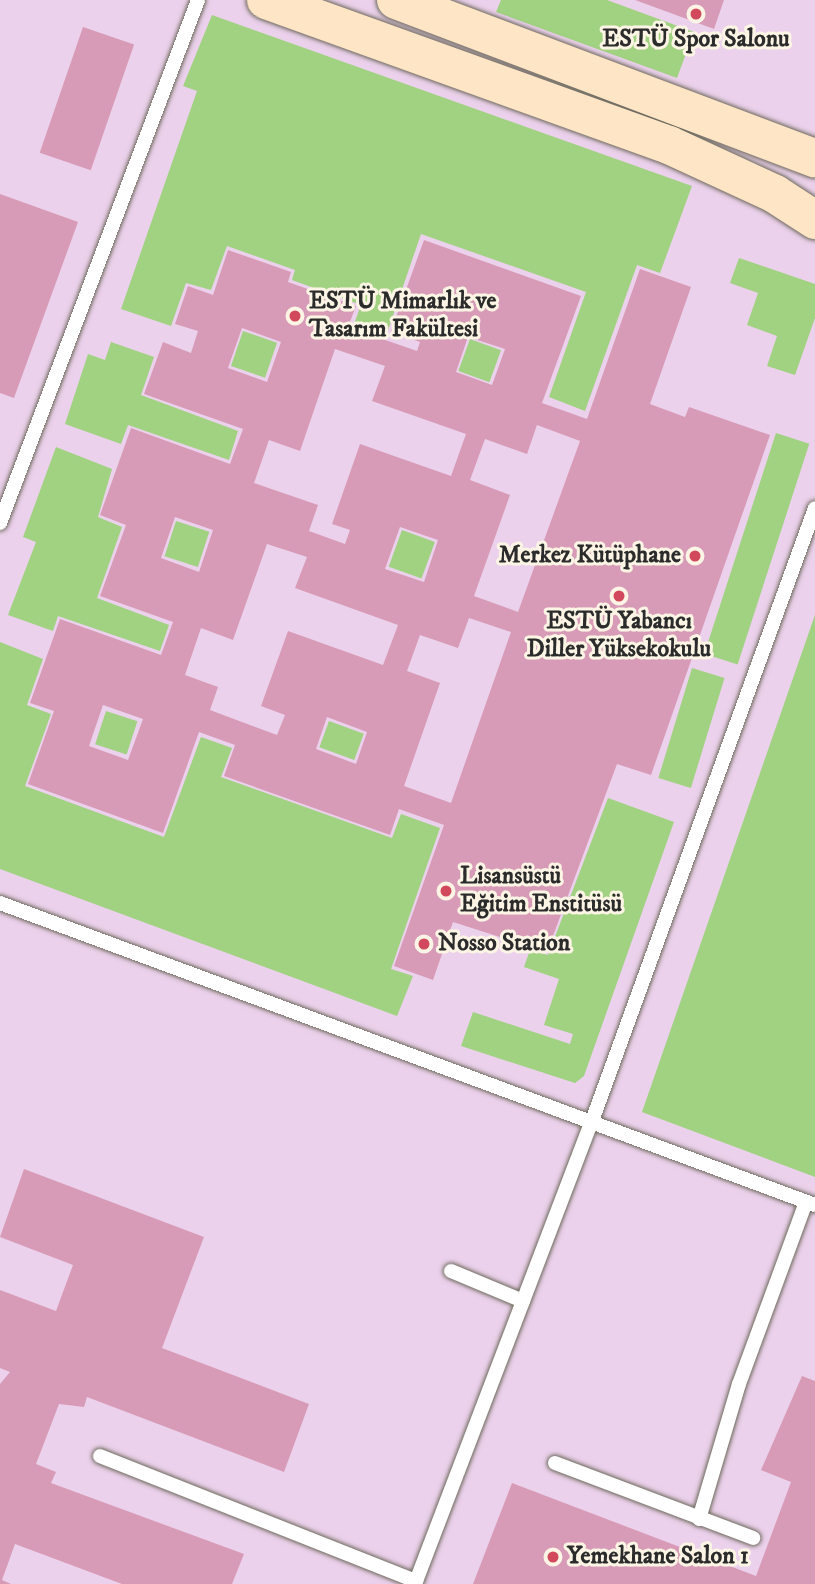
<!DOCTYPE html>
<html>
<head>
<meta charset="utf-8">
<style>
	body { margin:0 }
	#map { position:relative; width:815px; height:1584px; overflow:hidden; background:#eadfbb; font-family:"IM FELL DW Pica",serif }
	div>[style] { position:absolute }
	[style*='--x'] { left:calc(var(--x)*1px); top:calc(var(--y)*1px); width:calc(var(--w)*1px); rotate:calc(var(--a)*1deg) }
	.built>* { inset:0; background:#ebd1eb; transform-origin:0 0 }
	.green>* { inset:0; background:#a0d281; transform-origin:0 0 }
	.building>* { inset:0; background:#d89bb7; transform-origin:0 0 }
	.roads { filter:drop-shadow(0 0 2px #6e6a5d) drop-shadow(0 0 2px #6e6a5d) }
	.lane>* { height:14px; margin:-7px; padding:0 7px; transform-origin:7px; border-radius:7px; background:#fff }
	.secondary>* { height:38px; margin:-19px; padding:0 19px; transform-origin:19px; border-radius:19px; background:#fde5c5 }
	.dots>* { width:19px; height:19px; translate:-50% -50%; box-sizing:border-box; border:4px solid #fcf5e5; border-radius:50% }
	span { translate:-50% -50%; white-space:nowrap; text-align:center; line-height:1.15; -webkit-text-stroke:6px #fcf5e5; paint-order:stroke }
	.poi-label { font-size:24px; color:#2b2b2b; font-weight:700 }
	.left { translate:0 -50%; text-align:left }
	.right { translate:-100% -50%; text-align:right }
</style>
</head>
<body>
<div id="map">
	<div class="built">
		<i style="left:0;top:0;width:815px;height:1584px"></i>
	</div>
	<div class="green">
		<i style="clip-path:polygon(501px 0,607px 0,694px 32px,677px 78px,496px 12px)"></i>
		<i style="clip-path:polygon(212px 15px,692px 186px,660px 273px,637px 265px,585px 411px,549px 397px,586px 292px,421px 234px,386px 336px,354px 324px,361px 305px,292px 280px,295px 270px,227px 246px,211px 290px,186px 283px,171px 326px,121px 309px,197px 91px,183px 86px)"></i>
		<i style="clip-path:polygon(739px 258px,815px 284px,815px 318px,795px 375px,767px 366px,777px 336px,747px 325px,758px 293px,730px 283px)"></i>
		<i style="left:243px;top:331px;width:36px;height:37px;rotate:19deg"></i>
		<i style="left:470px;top:339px;width:33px;height:34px;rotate:20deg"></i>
		<i style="clip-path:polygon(111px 342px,154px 357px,141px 395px,238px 431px,229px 460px,128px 425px,121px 444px,65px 424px,88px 354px,105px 360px)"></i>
		<i style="left:776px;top:433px;width:35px;height:232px;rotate:18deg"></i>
		<i style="clip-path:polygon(56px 447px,112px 469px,98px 517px,122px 527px,97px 598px,169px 625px,160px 651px,58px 616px,53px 631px,8px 615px,36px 542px,23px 537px)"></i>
		<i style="left:176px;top:521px;width:35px;height:37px;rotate:18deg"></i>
		<i style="left:402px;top:530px;width:35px;height:39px;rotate:20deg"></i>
		<i style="clip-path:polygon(815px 615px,815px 1177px,642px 1112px)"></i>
		<i style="clip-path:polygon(0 642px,43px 659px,27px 705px,51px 714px,25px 786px,164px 837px,201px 737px,232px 748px,221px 777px,392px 838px,401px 814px,440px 828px,391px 969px,413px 976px,397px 1016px,0 869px)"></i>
		<i style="left:692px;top:668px;width:34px;height:115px;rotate:17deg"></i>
		<i style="left:106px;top:711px;width:33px;height:35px;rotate:18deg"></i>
		<i style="left:329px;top:721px;width:37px;height:28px;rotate:20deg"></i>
		<i style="clip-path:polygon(608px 798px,674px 822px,584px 1076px,575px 1083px,461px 1046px,473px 1012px,570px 1044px,573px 1034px,544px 1025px,559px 979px,524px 967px,530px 950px,548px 955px)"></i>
	</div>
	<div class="building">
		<i style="clip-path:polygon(635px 0,724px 0,714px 29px)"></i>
		<i style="left:83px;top:27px;width:54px;height:133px;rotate:19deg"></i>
		<i style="clip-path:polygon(0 194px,78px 222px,14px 398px,0 393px)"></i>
		<i style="clip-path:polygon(evenodd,424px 240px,581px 296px,542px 403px,587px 419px,640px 269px,691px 287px,650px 404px,685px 417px,689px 407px,770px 435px,651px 775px,617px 764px,547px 952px,453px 922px,433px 980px,394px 966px,444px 825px,399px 809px,390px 835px,224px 776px,235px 745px,199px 732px,163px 833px,28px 784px,54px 711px,30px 703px,60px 619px,161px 655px,173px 622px,100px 596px,126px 525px,100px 515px,131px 428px,230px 464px,243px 429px,144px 394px,163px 342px,191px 353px,198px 331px,175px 324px,188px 286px,213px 295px,228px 250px,291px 272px,288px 282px,356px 306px,348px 327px,417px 351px,420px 342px,391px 331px,424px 240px,242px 328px,281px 342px,267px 382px,228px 368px,242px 328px,424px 240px,468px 337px,505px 349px,492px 385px,456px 372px,468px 337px,424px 240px,335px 349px,385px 366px,372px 401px,466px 434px,451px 476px,360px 444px,332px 524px,350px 530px,345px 544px,309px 531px,318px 505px,254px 483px,269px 440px,300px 451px,335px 349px,424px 240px,537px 425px,580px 441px,518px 612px,474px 596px,510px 495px,470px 480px,485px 439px,527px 454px,537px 425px,424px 240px,175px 517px,213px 530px,199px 572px,161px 558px,175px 517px,424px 240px,400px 527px,438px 540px,424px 582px,385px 569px,400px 527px,424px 240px,267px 544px,307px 557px,295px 588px,398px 625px,383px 665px,288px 631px,261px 706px,285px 715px,277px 735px,210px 710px,218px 687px,185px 675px,201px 628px,233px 640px,267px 544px,424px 240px,469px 618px,511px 632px,451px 803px,404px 786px,440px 683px,407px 671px,420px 635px,458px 648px,469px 618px,424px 240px,103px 705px,143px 719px,128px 760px,89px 746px,103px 705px,424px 240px,327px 717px,367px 732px,356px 764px,316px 749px,327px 717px)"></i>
		<i style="clip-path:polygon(24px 1169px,204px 1237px,162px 1348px,309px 1404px,284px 1472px,87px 1397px,84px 1407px,59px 1404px,36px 1464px,56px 1472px,51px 1483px,244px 1554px,232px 1584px,122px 1584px,15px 1544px,2px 1580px,11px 1584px,0 1584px,0 1384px,10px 1372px,0 1368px,0 1290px,56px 1311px,73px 1265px,0 1237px)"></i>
		<i style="clip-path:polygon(802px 1376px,815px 1381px,815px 1584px,473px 1584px,512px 1483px,756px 1576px,791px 1482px,761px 1470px)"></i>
	</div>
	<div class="roads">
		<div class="lane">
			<i style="--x:0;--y:523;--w:559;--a:-69.26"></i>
			<i style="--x:0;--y:903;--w:869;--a:20.33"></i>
			<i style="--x:451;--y:1271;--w:78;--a:22.6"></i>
			<i style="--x:100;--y:1456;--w:340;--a:21.6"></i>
			<i style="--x:555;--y:1463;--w:212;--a:20.7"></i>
			<i style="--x:699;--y:1519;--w:141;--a:-73.5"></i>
			<i style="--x:739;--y:1384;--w:194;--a:-69.8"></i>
			<i style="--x:415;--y:1584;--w:496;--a:-69.1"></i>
			<i style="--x:592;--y:1121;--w:652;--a:-70.01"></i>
		</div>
		<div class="secondary">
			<i style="--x:266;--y:0;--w:428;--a:19.8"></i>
			<i style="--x:669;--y:145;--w:117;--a:24.8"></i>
			<i style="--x:775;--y:194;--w:48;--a:33"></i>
			<i style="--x:396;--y:0;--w:448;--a:20.7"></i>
		</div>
	</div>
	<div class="dots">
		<i style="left:696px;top:14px;background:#d1495b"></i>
		<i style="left:295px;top:316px;background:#d1495b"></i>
		<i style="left:695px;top:556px;background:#d1495b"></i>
		<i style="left:619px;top:596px;background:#d1495b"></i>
		<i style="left:446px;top:891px;background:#d1495b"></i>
		<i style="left:424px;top:944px;background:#d1495b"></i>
		<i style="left:553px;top:1557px;background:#d1495b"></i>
	</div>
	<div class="poi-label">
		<span style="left:696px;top:40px">ESTÜ Spor Salonu</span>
		<span class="left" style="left:309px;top:316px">ESTÜ Mimarlık ve<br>Tasarım Fakültesi</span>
		<span class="right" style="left:681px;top:556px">Merkez Kütüphane</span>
		<span style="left:619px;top:636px">ESTÜ Yabancı<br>Diller Yüksekokulu</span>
		<span class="left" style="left:460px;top:891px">Lisansüstü<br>Eğitim Enstitüsü</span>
		<span class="left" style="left:438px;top:944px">Nosso Station</span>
		<span class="left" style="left:567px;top:1557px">Yemekhane Salon 1</span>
	</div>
</div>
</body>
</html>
